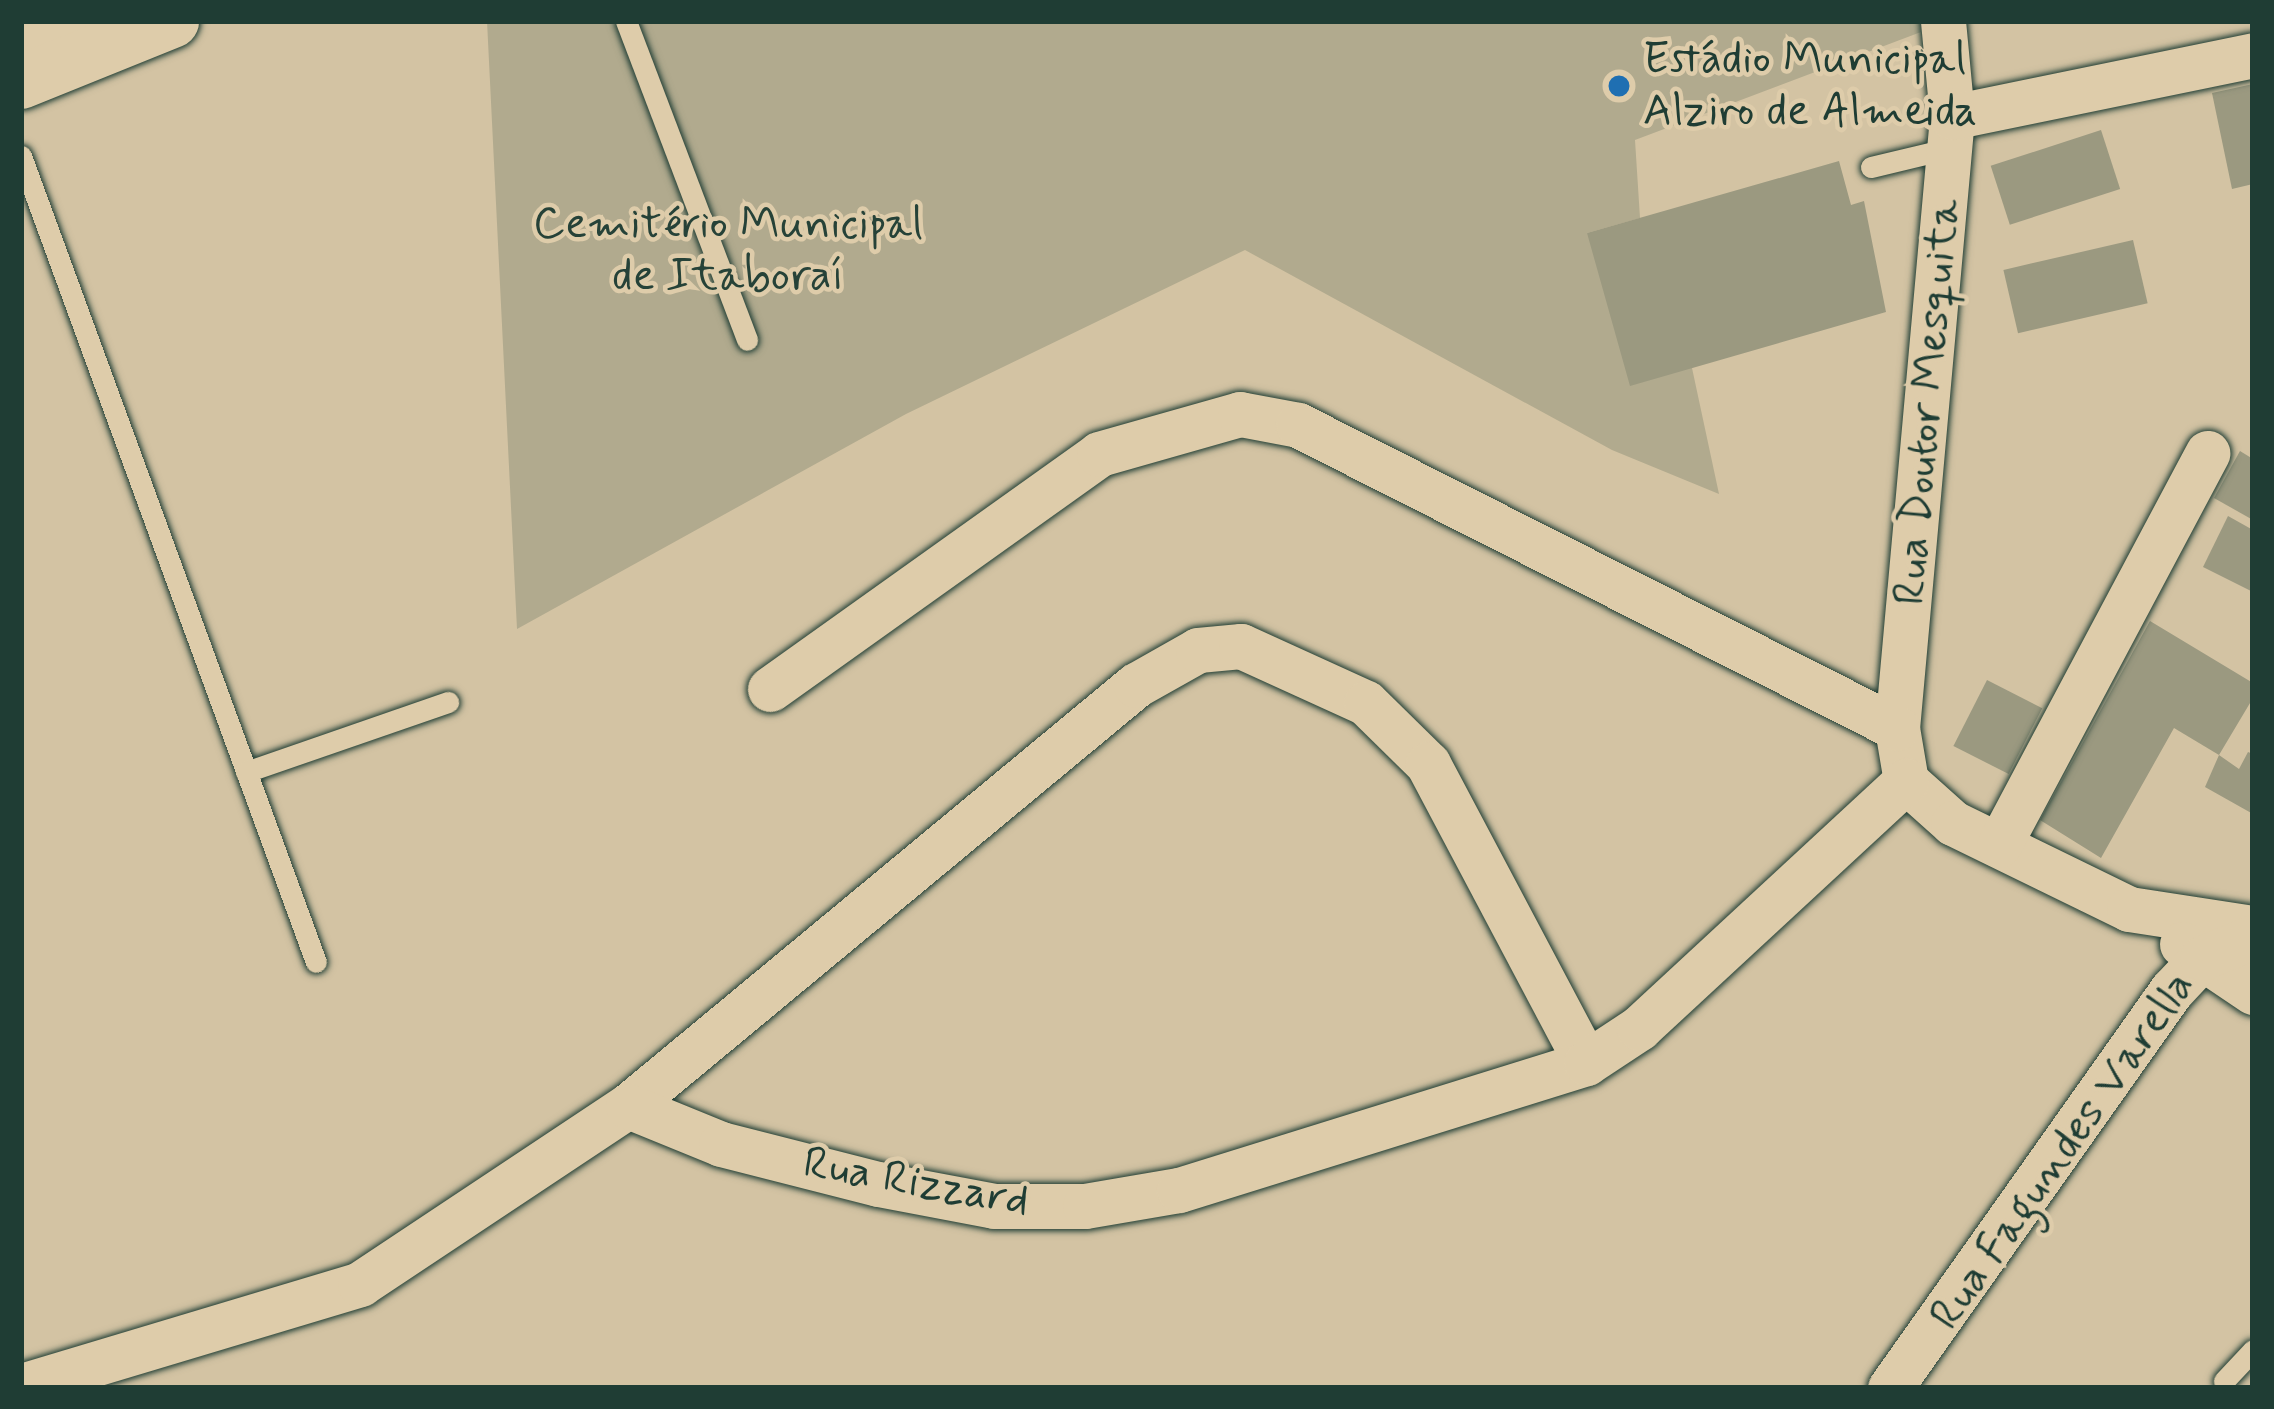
<!DOCTYPE html>
<html>
<head>
<meta charset="utf-8">
<style>
	body { margin:0 }
	#map { position:relative; width:2274px; height:1409px; overflow:hidden; background:#d3c3a3; font-family:Mynerve,sans-serif }
	div>[style] { position:absolute }
	[style*='--x'] { left:calc(var(--x)*1px); top:calc(var(--y)*1px); width:calc(var(--w)*1px); rotate:calc(var(--a)*1deg) }
	.green>* { inset:0; background:#b1aa8e }
	.building>* { inset:0; background:#9b9980; transform-origin:0 0 }
	.roads { filter:drop-shadow(0 0 3px #1f3d34) drop-shadow(0 0 3px #1f3d34) }
	.service>* { height:21px; margin:-10.5px; padding:0 10.5px; transform-origin:10.5px; border-radius:10.5px; background:#deccaa }
	.minor>* { height:45px; margin:-22.5px; padding:0 22.5px; transform-origin:22.5px; border-radius:22.5px; background:#deccaa }
	.tertiary>* { height:54px; margin:-27px; padding:0 27px; transform-origin:27px; border-radius:27px; background:#deccaa }
	.dots>* { width:33px; height:33px; translate:-50% -50%; box-sizing:border-box; border:6px solid #deccaa; border-radius:50% }
	span { translate:-50% -50%; white-space:nowrap; text-align:center; line-height:1.15; -webkit-text-stroke:9px #deccaa; paint-order:stroke }
	.poi-label { font-size:45px; color:#1f3d34 }
	.left { translate:0 -50%; text-align:left }
	.park-label { font-size:45px; color:#264238 }
	.street-label { font-size:45px; color:#1f3d34 }
	.frame { position:absolute; inset:0; border:24px solid #1f3d34; pointer-events:none }
</style>
</head>
<body>
<div id="map">
	<div class="green">
		<i style="clip-path:polygon(487px 21px,1920px 21px,1921px 32px,1635px 140px,1640px 218px,1587px 233px,1692px 368px,1719px 494px,1612px 450px,1245px 250px,906px 414px,517px 629px)"></i>
	</div>
	<div class="building">
		<i style="clip-path:polygon(2253px 84px,2253px 184px,2232px 189px,2212px 93px)"></i>
		<i style="left:2101px;top:130px;width:62px;height:116px;rotate:72deg"></i>
		<i style="clip-path:polygon(1839px 161px,1851px 205px,1864px 201px,1886px 312px,1630px 386px,1587px 233px)"></i>
		<i style="left:2133px;top:240px;width:65px;height:133px;rotate:77deg"></i>
		<i style="clip-path:polygon(2240px 451px,2253px 459px,2253px 520px,2214px 498px)"></i>
		<i style="clip-path:polygon(2228px 516px,2253px 530px,2253px 592px,2203px 567px)"></i>
		<i style="clip-path:polygon(2150px 621px,2253px 683px,2253px 698px,2219px 755px,2174px 728px,2101px 858px,2040px 820px)"></i>
		<i style="left:1987px;top:680px;width:62px;height:74px;rotate:27deg"></i>
		<i style="clip-path:polygon(2248px 752px,2253px 754px,2253px 814px,2205px 787px,2219px 755px,2239px 769px)"></i>
	</div>
	<div class="roads">
		<div class="service">
			<i style="--x:626;--y:21;--w:341;--a:69.2"></i>
			<i style="--x:21;--y:156;--w:858;--a:69.9"></i>
			<i style="--x:1871;--y:167;--w:81;--a:-13.5"></i>
			<i style="--x:246;--y:772;--w:214;--a:-19.1"></i>
			<i style="--x:2224;--y:1381;--w:42;--a:-46.9"></i>
		</div>
		<div class="minor">
			<i style="--x:1943;--y:21;--w:96;--a:84.6"></i>
			<i style="--x:1952;--y:117;--w:613;--a:95.14"></i>
			<i style="--x:1897;--y:728;--w:54;--a:80.4"></i>
			<i style="--x:1906;--y:781;--w:63;--a:41.8"></i>
			<i style="--x:1953;--y:823;--w:196;--a:26"></i>
			<i style="--x:2129;--y:909;--w:125;--a:8.7"></i>
			<i style="--x:1952;--y:117;--w:307;--a:-11.6"></i>
			<i style="--x:770;--y:689;--w:404;--a:-35.5"></i>
			<i style="--x:1099;--y:454;--w:147;--a:-15.8"></i>
			<i style="--x:1240;--y:414;--w:59;--a:10.7"></i>
			<i style="--x:1298;--y:425;--w:671;--a:26.83"></i>
			<i style="--x:1999;--y:845;--w:444;--a:-62"></i>
			<i style="--x:2182;--y:944;--w:86;--a:34.1"></i>
			<i style="--x:628;--y:1106;--w:660;--a:-39.65"></i>
			<i style="--x:1136;--y:685;--w:71;--a:-29.4"></i>
			<i style="--x:1198;--y:650;--w:43;--a:-5.3"></i>
			<i style="--x:1241;--y:646;--w:137;--a:24.5"></i>
			<i style="--x:1366;--y:703;--w:87;--a:44.5"></i>
			<i style="--x:1428;--y:764;--w:338;--a:62.1"></i>
			<i style="--x:21;--y:1386;--w:354;--a:-16.7"></i>
			<i style="--x:360;--y:1284;--w:322;--a:-33.6"></i>
			<i style="--x:628;--y:1106;--w:100;--a:22.2"></i>
			<i style="--x:721;--y:1144;--w:162;--a:14.3"></i>
			<i style="--x:878;--y:1184;--w:118;--a:10.7"></i>
			<i style="--x:994;--y:1206;--w:91;--a:0"></i>
			<i style="--x:1085;--y:1206;--w:95;--a:-9.7"></i>
			<i style="--x:1179;--y:1190;--w:426;--a:-17.3"></i>
			<i style="--x:1586;--y:1063;--w:64;--a:-33.4"></i>
			<i style="--x:1639;--y:1028;--w:364;--a:-42.8"></i>
			<i style="--x:1890;--y:1388;--w:488;--a:-54.7"></i>
			<i style="--x:2172;--y:990;--w:44;--a:-46.8"></i>
			<i style="--x:2202;--y:958;--w:55;--a:-22.4"></i>
		</div>
		<div class="tertiary">
			<i style="--x:21;--y:40;--w:51;--a:-22"></i>
			<i style="--x:21;--y:82;--w:163;--a:-22"></i>
		</div>
	</div>
	<div class="dots">
		<i style="left:1619px;top:86px;background:#1f6fb2"></i>
	</div>
	<div class="poi-label">
		<span class="left" style="left:1643px;top:86px">Estádio Municipal<br>Alziro de Almeida</span>
	</div>
	<div class="park-label">
		<span style="left:728px;top:251px">Cemitério Municipal<br>de Itaboraí</span>
	</div>
	<div class="street-label">
		<span style="left:1928px;top:402px;rotate:-85deg">Rua Doutor Mesquita</span>
		<span style="left:2063px;top:1151px;rotate:-55deg">Rua Fagundes Varella</span>
		<span style="left:916px;top:1183px;rotate:10deg">Rua Rizzard</span>
	</div>
	<div class="frame"></div>
</div>
</body>
</html>
